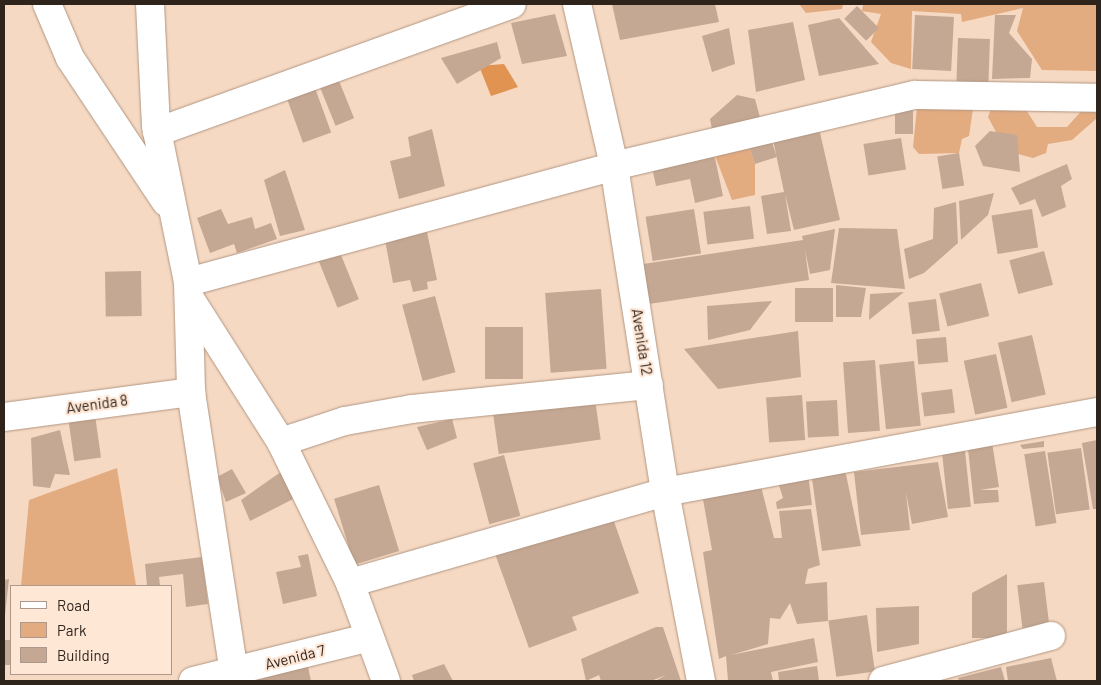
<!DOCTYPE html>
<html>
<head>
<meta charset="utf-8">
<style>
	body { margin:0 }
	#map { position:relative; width:1101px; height:685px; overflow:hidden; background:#f6d9c3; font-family:Barlow,sans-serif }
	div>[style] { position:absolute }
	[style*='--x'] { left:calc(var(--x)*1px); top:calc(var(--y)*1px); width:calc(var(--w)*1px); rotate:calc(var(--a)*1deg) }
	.green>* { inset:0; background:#e2ab80 }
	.water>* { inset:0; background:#e19351 }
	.building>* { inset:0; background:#c4a893; transform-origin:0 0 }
	.roads { filter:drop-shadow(0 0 1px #b19681) drop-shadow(0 0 1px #b19681) }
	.minor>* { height:28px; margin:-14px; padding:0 14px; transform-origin:14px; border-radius:14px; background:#fff }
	span { translate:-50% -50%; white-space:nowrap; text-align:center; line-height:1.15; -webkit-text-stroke:4.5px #ffe7d6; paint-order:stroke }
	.street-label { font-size:15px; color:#2f241c }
	.frame { position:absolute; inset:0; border:5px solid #2f241c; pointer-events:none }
	.legend { position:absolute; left:10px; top:585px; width:162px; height:90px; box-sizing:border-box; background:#ffe7d6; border:1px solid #ac998c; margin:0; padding:6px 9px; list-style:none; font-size:15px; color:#2f241c }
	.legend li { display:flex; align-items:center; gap:10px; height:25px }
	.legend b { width:25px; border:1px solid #ac998c }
</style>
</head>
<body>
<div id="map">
	<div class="green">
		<i style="clip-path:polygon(799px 4px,843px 4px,842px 9px,806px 13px)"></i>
		<i style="clip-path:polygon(863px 4px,1097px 4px,1097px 71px,1042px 70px,1017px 31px,1023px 8px,962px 22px,961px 14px,912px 11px,911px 69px,891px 63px,871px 42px,881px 14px,862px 11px)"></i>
		<i style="clip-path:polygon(918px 98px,974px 102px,969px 136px,962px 139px,959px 153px,919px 154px,913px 147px)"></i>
		<i style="clip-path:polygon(993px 103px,1023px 105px,1037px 127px,1067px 127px,1084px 108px,1097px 106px,1097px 118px,1072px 140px,1048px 144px,1046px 153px,1033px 158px,1018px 154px,996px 132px,988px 117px)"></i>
		<i style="clip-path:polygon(748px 143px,755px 164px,755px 195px,732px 200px,714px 153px)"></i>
		<i style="clip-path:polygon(117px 468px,136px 586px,21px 586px,29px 500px)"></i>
	</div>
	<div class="water">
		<i style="clip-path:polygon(504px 64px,518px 87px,491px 96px,479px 66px)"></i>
	</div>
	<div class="building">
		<i style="clip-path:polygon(612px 4px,715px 4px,719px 22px,620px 40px)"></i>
		<i style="left:857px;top:6px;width:31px;height:18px;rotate:45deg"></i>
		<i style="clip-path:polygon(555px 14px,567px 56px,522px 64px,511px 23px)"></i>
		<i style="left:915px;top:15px;width:39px;height:54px;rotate:3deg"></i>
		<i style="clip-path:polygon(995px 15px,1016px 15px,1009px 33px,1032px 59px,1030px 78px,992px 79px)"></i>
		<i style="clip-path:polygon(839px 18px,879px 64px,819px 76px,808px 25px)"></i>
		<i style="clip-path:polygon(793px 22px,805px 80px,756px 92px,748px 30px)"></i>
		<i style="clip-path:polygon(729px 28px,735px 64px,712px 72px,702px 36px)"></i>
		<i style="left:958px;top:38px;width:32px;height:47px;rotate:2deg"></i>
		<i style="clip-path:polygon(497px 42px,501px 58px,457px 84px,441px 58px)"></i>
		<i style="left:335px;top:71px;width:51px;height:20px;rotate:68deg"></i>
		<i style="left:311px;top:77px;width:59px;height:30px;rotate:70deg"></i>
		<i style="clip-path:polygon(737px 95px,755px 99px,761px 121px,713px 134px,710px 119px)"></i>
		<i style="left:913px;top:105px;width:29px;height:18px;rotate:90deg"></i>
		<i style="clip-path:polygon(818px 124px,840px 220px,794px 230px,785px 194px,791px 231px,767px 234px,761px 196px,784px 192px,772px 135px)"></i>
		<i style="clip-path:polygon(432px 129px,445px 186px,399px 199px,390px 161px,411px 156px,408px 137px)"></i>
		<i style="clip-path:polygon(990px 131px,1017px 135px,1020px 172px,983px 166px,975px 146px)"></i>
		<i style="left:770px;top:136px;width:22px;height:23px;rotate:72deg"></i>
		<i style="left:901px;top:138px;width:32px;height:38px;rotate:81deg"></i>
		<i style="clip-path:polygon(714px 153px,723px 196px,695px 203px,690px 179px,656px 186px,652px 167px)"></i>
		<i style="left:959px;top:153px;width:33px;height:22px;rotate:81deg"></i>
		<i style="clip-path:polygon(1067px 164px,1072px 179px,1061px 186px,1066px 207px,1042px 217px,1035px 199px,1020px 205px,1011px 188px)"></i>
		<i style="clip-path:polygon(285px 170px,305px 230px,280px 236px,264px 180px)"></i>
		<i style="clip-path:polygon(994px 193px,988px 215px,961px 240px,959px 201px)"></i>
		<i style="clip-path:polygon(956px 202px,958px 243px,924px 273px,909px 279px,904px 249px,933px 239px,934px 208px)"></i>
		<i style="left:750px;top:206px;width:33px;height:47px;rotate:83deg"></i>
		<i style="clip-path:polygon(221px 209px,228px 224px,252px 217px,255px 229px,271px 223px,277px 239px,237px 253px,234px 244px,210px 253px,197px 218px)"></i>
		<i style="left:694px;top:209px;width:45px;height:49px;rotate:81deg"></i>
		<i style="left:1032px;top:209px;width:39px;height:41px;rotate:81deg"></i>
		<i style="clip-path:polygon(839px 228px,897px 229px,905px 289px,831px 283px)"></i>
		<i style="clip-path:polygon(835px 229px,830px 270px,810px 274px,805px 250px,809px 280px,649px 304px,643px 264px,803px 240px,802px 236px)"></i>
		<i style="clip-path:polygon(427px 232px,437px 280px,427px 282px,428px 289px,413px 292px,410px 280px,393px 283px,385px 240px)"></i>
		<i style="left:339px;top:250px;width:53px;height:23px;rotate:68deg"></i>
		<i style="left:1044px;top:251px;width:35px;height:36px;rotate:75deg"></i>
		<i style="left:141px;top:271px;width:45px;height:36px;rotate:89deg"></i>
		<i style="left:981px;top:283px;width:34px;height:43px;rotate:76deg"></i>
		<i style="clip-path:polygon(836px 285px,866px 288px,861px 317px,836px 317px)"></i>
		<i style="left:833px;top:288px;width:34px;height:38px;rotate:90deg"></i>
		<i style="left:601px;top:289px;width:80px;height:56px;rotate:86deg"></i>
		<i style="clip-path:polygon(904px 292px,869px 320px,870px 294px)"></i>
		<i style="left:435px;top:296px;width:79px;height:34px;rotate:75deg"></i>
		<i style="left:936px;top:299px;width:32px;height:28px;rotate:83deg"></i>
		<i style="clip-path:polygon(772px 301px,750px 330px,708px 340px,707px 306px)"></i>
		<i style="left:485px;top:327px;width:38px;height:52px"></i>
		<i style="clip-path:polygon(798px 331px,801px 377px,718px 389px,684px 349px)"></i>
		<i style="left:1032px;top:335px;width:61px;height:35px;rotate:77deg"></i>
		<i style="left:946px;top:337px;width:25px;height:30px;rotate:85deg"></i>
		<i style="left:996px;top:354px;width:55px;height:33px;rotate:78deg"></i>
		<i style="left:875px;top:360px;width:71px;height:32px;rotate:86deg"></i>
		<i style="left:914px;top:361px;width:65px;height:35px;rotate:84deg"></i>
		<i style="left:952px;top:389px;width:24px;height:31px;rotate:83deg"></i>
		<i style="left:802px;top:395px;width:45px;height:36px;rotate:86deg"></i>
		<i style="left:595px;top:399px;width:41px;height:103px;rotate:82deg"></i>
		<i style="left:837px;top:400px;width:36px;height:31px;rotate:87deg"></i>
		<i style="left:95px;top:415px;width:43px;height:27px;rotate:82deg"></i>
		<i style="clip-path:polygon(452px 419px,457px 438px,427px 450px,417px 427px)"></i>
		<i style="clip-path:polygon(60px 430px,70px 475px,55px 474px,50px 488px,33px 486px,31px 438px)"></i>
		<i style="clip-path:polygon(1097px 440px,1097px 509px,1093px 509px,1082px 443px)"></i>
		<i style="clip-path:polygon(1044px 441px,1044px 447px,1023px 449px,1020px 445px)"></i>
		<i style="clip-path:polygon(992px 442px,999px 487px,980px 490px,998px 490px,999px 502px,974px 504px,968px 449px)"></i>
		<i style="left:1081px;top:448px;width:62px;height:34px;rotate:82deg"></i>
		<i style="left:965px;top:451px;width:56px;height:23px;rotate:84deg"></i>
		<i style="left:1045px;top:451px;width:73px;height:21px;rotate:81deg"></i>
		<i style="left:504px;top:455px;width:63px;height:32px;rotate:75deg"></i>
		<i style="clip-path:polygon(938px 462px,948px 517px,912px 524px,906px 493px,910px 530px,861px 535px,854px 472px)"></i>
		<i style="clip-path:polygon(844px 465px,861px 546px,822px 551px,811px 471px)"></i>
		<i style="clip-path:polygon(288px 467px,301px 495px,250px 521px,241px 500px)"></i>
		<i style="clip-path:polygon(232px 469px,246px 493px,226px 502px,217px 477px)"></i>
		<i style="clip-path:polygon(808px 474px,812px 505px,777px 509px,776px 502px,783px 498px,777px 479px)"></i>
		<i style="clip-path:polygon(759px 478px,774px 538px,782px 538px,779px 511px,811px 509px,820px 565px,808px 569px,805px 584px,827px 582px,828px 621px,797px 624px,790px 603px,780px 619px,770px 618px,768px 644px,731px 655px,814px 638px,818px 662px,771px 672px,773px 681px,728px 681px,726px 656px,719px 659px,703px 552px,712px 550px,701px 488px)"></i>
		<i style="left:379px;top:485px;width:69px;height:47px;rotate:73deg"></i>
		<i style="clip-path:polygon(610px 510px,639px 593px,572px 617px,577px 630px,529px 648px,494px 551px)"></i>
		<i style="clip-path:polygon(308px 554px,317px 596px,283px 604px,276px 572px,301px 567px,298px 556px)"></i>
		<i style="clip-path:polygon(202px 557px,208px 604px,186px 607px,183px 574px,159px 577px,160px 586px,147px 586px,145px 564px)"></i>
		<i style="clip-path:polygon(1007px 574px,1007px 638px,972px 638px,972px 593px)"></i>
		<i style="clip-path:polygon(9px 579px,5px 615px,4px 615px,4px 580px)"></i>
		<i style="left:1044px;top:582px;width:43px;height:27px;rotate:83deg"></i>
		<i style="clip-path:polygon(919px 606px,919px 644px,877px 652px,876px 608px)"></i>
		<i style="left:867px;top:615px;width:57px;height:39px;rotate:82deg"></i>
		<i style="clip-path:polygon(656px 627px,663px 627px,681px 681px,655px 681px,666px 675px,651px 681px,601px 681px,599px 675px,586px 681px,581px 659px)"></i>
		<i style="left:11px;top:640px;width:25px;height:7px;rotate:90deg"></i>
		<i style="clip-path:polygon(1051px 658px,1057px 681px,1008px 681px,1006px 667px)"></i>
		<i style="clip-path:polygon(307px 662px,311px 681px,254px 681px,253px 674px)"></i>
		<i style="clip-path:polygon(444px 664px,453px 681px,414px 681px,412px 675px)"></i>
		<i style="clip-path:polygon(817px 666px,819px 681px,779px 681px,778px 672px)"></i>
		<i style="clip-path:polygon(1001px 667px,1005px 681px,959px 681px,958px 678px)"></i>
	</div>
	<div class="roads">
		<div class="minor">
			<i style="--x:47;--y:4;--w:59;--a:66.9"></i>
			<i style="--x:70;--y:58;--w:173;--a:56.3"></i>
			<i style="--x:150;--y:4;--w:122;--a:87.2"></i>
			<i style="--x:156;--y:126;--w:159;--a:78.4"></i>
			<i style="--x:188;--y:282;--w:110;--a:88.4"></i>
			<i style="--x:191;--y:392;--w:292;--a:81.3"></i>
			<i style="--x:577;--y:4;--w:166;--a:77.1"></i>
			<i style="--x:614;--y:166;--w:330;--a:81.1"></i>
			<i style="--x:665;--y:492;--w:192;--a:79.2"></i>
			<i style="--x:157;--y:132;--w:377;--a:-19.8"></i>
			<i style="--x:188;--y:282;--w:442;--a:-15.2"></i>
			<i style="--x:614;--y:166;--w:309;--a:-13.3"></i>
			<i style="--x:915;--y:95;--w:182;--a:0.9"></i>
			<i style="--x:189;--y:297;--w:172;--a:57.6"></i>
			<i style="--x:281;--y:442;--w:157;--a:63.9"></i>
			<i style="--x:350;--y:583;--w:104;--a:69.8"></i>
			<i style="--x:4;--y:417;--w:189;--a:-7.6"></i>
			<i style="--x:281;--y:442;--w:67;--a:-18.2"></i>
			<i style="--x:345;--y:421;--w:68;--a:-10.2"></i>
			<i style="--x:412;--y:409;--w:238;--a:-5.8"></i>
			<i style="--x:350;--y:583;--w:328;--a:-16.1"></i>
			<i style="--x:665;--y:492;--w:439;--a:-10.5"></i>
			<i style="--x:193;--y:681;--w:179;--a:-13.9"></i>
			<i style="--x:883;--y:681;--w:174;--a:-15"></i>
		</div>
	</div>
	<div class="street-label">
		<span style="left:642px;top:342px;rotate:81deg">Avenida 12</span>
		<span style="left:97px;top:404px;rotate:-8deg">Avenida 8</span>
		<span style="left:295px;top:657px;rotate:-14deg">Avenida 7</span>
	</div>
	<div class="frame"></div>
	<ul class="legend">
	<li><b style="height:6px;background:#fff"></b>Road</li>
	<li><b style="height:14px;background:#e2ab80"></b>Park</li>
	<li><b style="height:14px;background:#c4a893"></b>Building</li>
	</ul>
</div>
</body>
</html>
